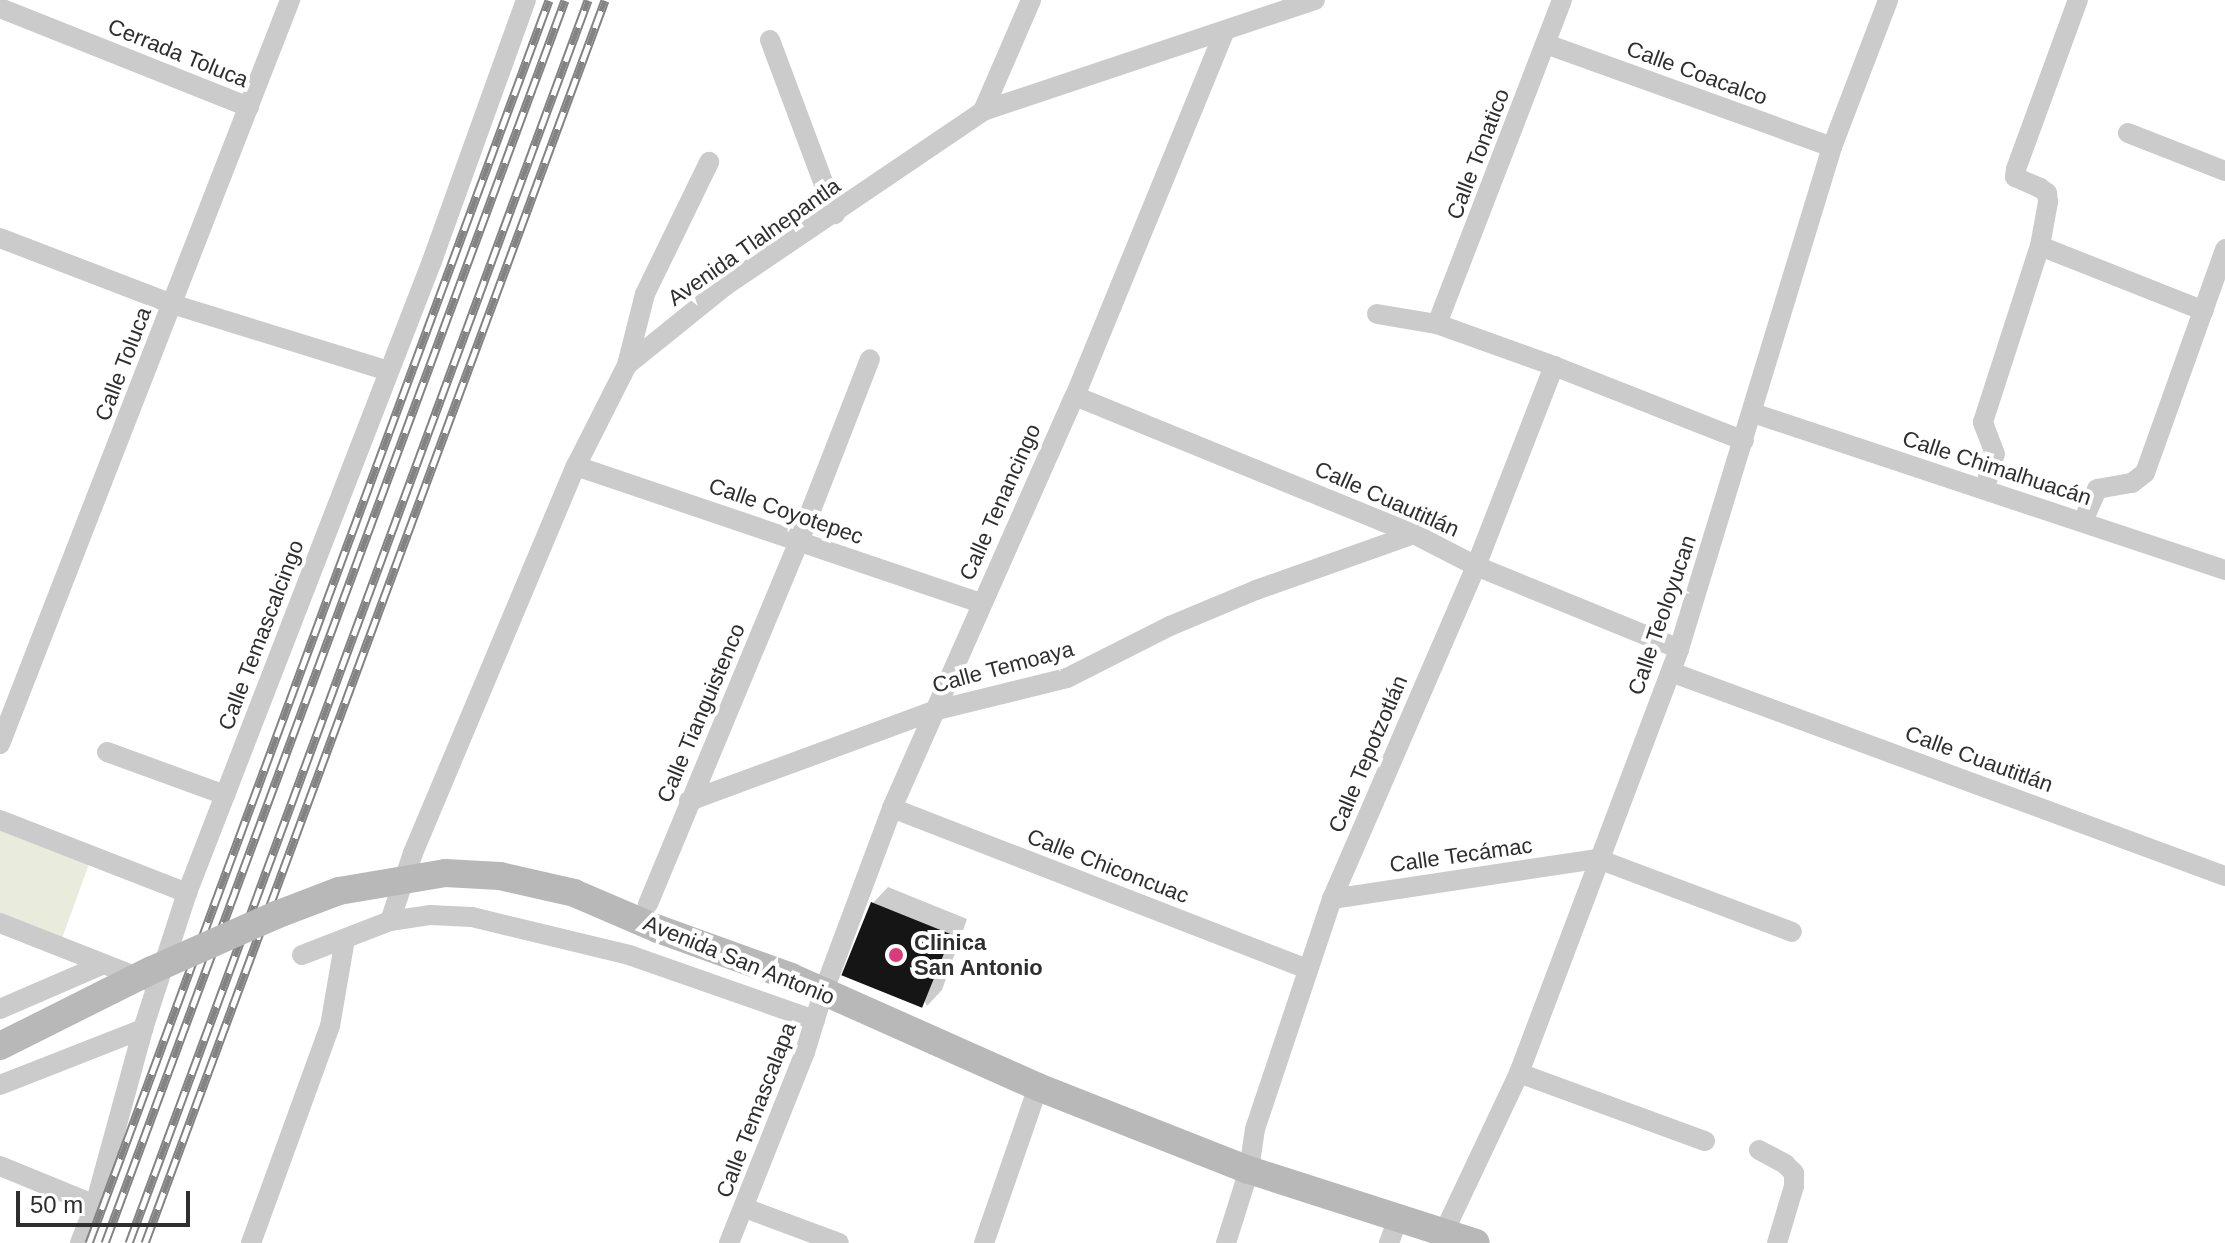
<!DOCTYPE html>
<html>
<head>
<meta charset="utf-8">
<style>
	body { margin:0 }
	#map { position:relative; width:2225px; height:1243px; overflow:hidden; background:#fff; font-family:Helvetica,sans-serif }
	div>[style] { position:absolute }
	[style*='--x'] { left:calc(var(--x)*1px); top:calc(var(--y)*1px); width:calc(var(--w)*1px); rotate:calc(var(--a)*1deg) }
	.green>* { inset:0; background:#e9ebdd }
	.shadow>* { inset:0; background:#0003 }
	.building>* { inset:0; background:#151515; transform-origin:0 0 }
	.minor>* { height:20px; margin:-10px; padding:0 10px; transform-origin:10px; border-radius:10px; background:#cbcbcb }
	.secondary>* { height:28px; margin:-14px; padding:0 14px; transform-origin:14px; border-radius:14px; background:#b8b8b8 }
	.rail>* { height:9px; margin-top:-4.5px; transform-origin:0; background:repeating-linear-gradient(90deg,#fff 0 18px,#838383 0 36px); box-sizing:border-box; border-block:2px solid #838383 }
	.secondary-bridge>* { height:28px; margin:-14px; padding:0 14px; transform-origin:14px; border-radius:14px; background:#b8b8b8 }
	.dots>* { width:22px; height:22px; translate:-50% -50%; box-sizing:border-box; border:4px solid #fff; border-radius:50% }
	span { translate:-50% -50%; white-space:nowrap; text-align:center; line-height:1.15; -webkit-text-stroke:8px #fff; paint-order:stroke }
	.street-label { font-size:22px; color:#2e2e2e }
	.poi-label { font-size:22px; color:#2e2e2e; font-weight:700 }
	.left { translate:0 -50%; text-align:left }
	.scale { position:absolute; left:16px; top:1191px; width:174px; height:36px; box-sizing:border-box; border:4px solid #2e2e2e; border-top:0; padding-left:10px; font-size:24px; line-height:28px; white-space:nowrap; color:#2e2e2e; -webkit-text-stroke:6px #fff; paint-order:stroke }
</style>
</head>
<body>
<div id="map">
	<div class="green">
		<i style="clip-path:polygon(0 828px,90px 861px,60px 944px,0 920px)"></i>
	</div>
	<div class="shadow">
		<i style="clip-path:polygon(888px 887px,967px 919px,942px 990px,927px 1006px,873px 903px)"></i>
	</div>
	<div class="building">
		<i style="left:871px;top:902px;width:87px;height:79px;rotate:22deg"></i>
	</div>
	<div class="minor">
		<i style="--x:0;--y:8;--w:268;--a:21.7"></i>
		<i style="--x:770;--y:40;--w:186;--a:69.5"></i>
		<i style="--x:1546;--y:44;--w:304;--a:19.8"></i>
		<i style="--x:983;--y:111;--w:121;--a:-66.6"></i>
		<i style="--x:2128;--y:133;--w:104;--a:21.4"></i>
		<i style="--x:0;--y:238;--w:184;--a:21"></i>
		<i style="--x:172;--y:304;--w:227;--a:17.2"></i>
		<i style="--x:2040;--y:246;--w:176;--a:21.6"></i>
		<i style="--x:1377;--y:314;--w:61;--a:9.5"></i>
		<i style="--x:1437;--y:324;--w:124;--a:19.7"></i>
		<i style="--x:1554;--y:366;--w:204;--a:21.5"></i>
		<i style="--x:1437;--y:324;--w:347;--a:-68.9"></i>
		<i style="--x:627;--y:365;--w:73;--a:-75.8"></i>
		<i style="--x:645;--y:294;--w:147;--a:-64.1"></i>
		<i style="--x:1075;--y:396;--w:366;--a:22.2"></i>
		<i style="--x:1414;--y:534;--w:70;--a:27.3"></i>
		<i style="--x:1476;--y:566;--w:219;--a:22.2"></i>
		<i style="--x:1753;--y:413;--w:497;--a:18.4"></i>
		<i style="--x:576;--y:466;--w:428;--a:18.7"></i>
		<i style="--x:1985;--y:488;--w:35;--a:-74"></i>
		<i style="--x:1995;--y:454;--w:34;--a:-111"></i>
		<i style="--x:1983;--y:422;--w:185;--a:-72.1"></i>
		<i style="--x:2040;--y:246;--w:45;--a:-79.7"></i>
		<i style="--x:2048;--y:202;--w:9;--a:-96"></i>
		<i style="--x:2047;--y:193;--w:9;--a:-144"></i>
		<i style="--x:2040;--y:188;--w:27;--a:-156"></i>
		<i style="--x:2015;--y:177;--w:8;--a:-83"></i>
		<i style="--x:2016;--y:169;--w:180;--a:-69.9"></i>
		<i style="--x:2083;--y:521;--w:35;--a:-66"></i>
		<i style="--x:2097;--y:489;--w:36;--a:-10"></i>
		<i style="--x:2132;--y:483;--w:16;--a:-38"></i>
		<i style="--x:2145;--y:473;--w:238;--a:-70.3"></i>
		<i style="--x:1671;--y:672;--w:590;--a:20.22"></i>
		<i style="--x:0;--y:744;--w:799;--a:-68.7"></i>
		<i style="--x:107;--y:752;--w:126;--a:20"></i>
		<i style="--x:689;--y:801;--w:260;--a:-20.2"></i>
		<i style="--x:933;--y:711;--w:138;--a:-13.8"></i>
		<i style="--x:1067;--y:678;--w:115;--a:-26.8"></i>
		<i style="--x:1170;--y:626;--w:93;--a:-22.7"></i>
		<i style="--x:1256;--y:590;--w:168;--a:-19.5"></i>
		<i style="--x:892;--y:808;--w:445;--a:21.2"></i>
		<i style="--x:0;--y:820;--w:201;--a:21.3"></i>
		<i style="--x:1332;--y:899;--w:269;--a:-8.6"></i>
		<i style="--x:1598;--y:859;--w:207;--a:20.6"></i>
		<i style="--x:648;--y:904;--w:393;--a:-67.4"></i>
		<i style="--x:799;--y:541;--w:195;--a:-68.7"></i>
		<i style="--x:390;--y:921;--w:72;--a:-71.3"></i>
		<i style="--x:413;--y:853;--w:420;--a:-67.2"></i>
		<i style="--x:576;--y:466;--w:113;--a:-63.2"></i>
		<i style="--x:627;--y:365;--w:126;--a:-38.9"></i>
		<i style="--x:725;--y:286;--w:312;--a:-34.1"></i>
		<i style="--x:983;--y:111;--w:350;--a:-18.5"></i>
		<i style="--x:0;--y:923;--w:156;--a:21.5"></i>
		<i style="--x:302;--y:955;--w:94;--a:-21.1"></i>
		<i style="--x:390;--y:921;--w:40;--a:-8.5"></i>
		<i style="--x:430;--y:915;--w:42;--a:2.7"></i>
		<i style="--x:472;--y:917;--w:162;--a:13.6"></i>
		<i style="--x:629;--y:955;--w:197;--a:19.3"></i>
		<i style="--x:0;--y:1009;--w:113;--a:-23.4"></i>
		<i style="--x:1519;--y:1073;--w:198;--a:20.1"></i>
		<i style="--x:0;--y:1085;--w:154;--a:-21.4"></i>
		<i style="--x:1759;--y:1150;--w:30;--a:28"></i>
		<i style="--x:1785;--y:1164;--w:13;--a:45"></i>
		<i style="--x:1794;--y:1173;--w:13;--a:90"></i>
		<i style="--x:1794;--y:1186;--w:59;--a:106.6"></i>
		<i style="--x:0;--y:1166;--w:103;--a:22.3"></i>
		<i style="--x:745;--y:1208;--w:100;--a:20.4"></i>
		<i style="--x:1444;--y:1232;--w:176;--a:-64.7"></i>
		<i style="--x:1519;--y:1073;--w:453;--a:-69.3"></i>
		<i style="--x:1679;--y:649;--w:525;--a:-73.05"></i>
		<i style="--x:1832;--y:147;--w:157;--a:-69.1"></i>
		<i style="--x:80;--y:1243;--w:41;--a:-68.5"></i>
		<i style="--x:95;--y:1205;--w:182;--a:-74.7"></i>
		<i style="--x:143;--y:1029;--w:143;--a:-72.1"></i>
		<i style="--x:187;--y:893;--w:678;--a:-68.81"></i>
		<i style="--x:432;--y:261;--w:277;--a:-70.2"></i>
		<i style="--x:251;--y:1243;--w:231;--a:-70"></i>
		<i style="--x:330;--y:1026;--w:88;--a:-80.2"></i>
		<i style="--x:729;--y:1243;--w:206;--a:-68.3"></i>
		<i style="--x:805;--y:1052;--w:62;--a:-73"></i>
		<i style="--x:823;--y:993;--w:197;--a:-69.5"></i>
		<i style="--x:892;--y:808;--w:451;--a:-66.1"></i>
		<i style="--x:1075;--y:396;--w:393;--a:-67.7"></i>
		<i style="--x:984;--y:1243;--w:165;--a:-70.9"></i>
		<i style="--x:1226;--y:1243;--w:77;--a:-72.5"></i>
		<i style="--x:1249;--y:1170;--w:41;--a:-81.7"></i>
		<i style="--x:1255;--y:1129;--w:243;--a:-71.5"></i>
		<i style="--x:1332;--y:899;--w:363;--a:-66.6"></i>
		<i style="--x:1476;--y:566;--w:215;--a:-68.7"></i>
		<i style="--x:1389;--y:1243;--w:27;--a:-70"></i>
	</div>
	<div class="secondary">
		<i style="--x:791;--y:977;--w:270;--a:24"></i>
		<i style="--x:1038;--y:1087;--w:227;--a:21.5"></i>
		<i style="--x:1249;--y:1170;--w:238;--a:17.8"></i>
	</div>
	<div class="rail">
		<i style="--x:89;--y:1243;--w:1325;--a:-69.69"></i>
		<i style="--x:105;--y:1243;--w:1325;--a:-69.69"></i>
		<i style="--x:129;--y:1243;--w:1325;--a:-69.73"></i>
		<i style="--x:145;--y:1243;--w:1325;--a:-69.69"></i>
	</div>
	<div class="secondary-bridge">
		<i style="--x:0;--y:1046;--w:170;--a:-26.6"></i>
		<i style="--x:152;--y:970;--w:136;--a:-23.9"></i>
		<i style="--x:276;--y:915;--w:67;--a:-20.9"></i>
		<i style="--x:339;--y:891;--w:108;--a:-9.6"></i>
		<i style="--x:445;--y:873;--w:55;--a:3.1"></i>
		<i style="--x:500;--y:876;--w:76;--a:12.9"></i>
		<i style="--x:574;--y:893;--w:91;--a:23.2"></i>
		<i style="--x:658;--y:929;--w:141;--a:19.8"></i>
	</div>
	<div class="dots">
		<i style="left:896px;top:955px;background:#db3b78"></i>
	</div>
	<div class="street-label">
		<span style="left:178px;top:53px;rotate:22deg">Cerrada Toluca</span>
		<span style="left:1697px;top:73px;rotate:20deg">Calle Coacalco</span>
		<span style="left:1478px;top:154px;rotate:-69deg">Calle Tonatico</span>
		<span style="left:754px;top:242px;rotate:-35deg">Avenida Tlalnepantla</span>
		<span style="left:123px;top:364px;rotate:-69deg">Calle Toluca</span>
		<span style="left:1997px;top:468px;rotate:18deg">Calle Chimalhuacán</span>
		<span style="left:1387px;top:499px;rotate:24deg">Calle Cuautitlán</span>
		<span style="left:1000px;top:502px;rotate:-66deg">Calle Tenancingo</span>
		<span style="left:786px;top:511px;rotate:19deg">Calle Coyotepec</span>
		<span style="left:1662px;top:615px;rotate:-71deg">Calle Teoloyucan</span>
		<span style="left:261px;top:635px;rotate:-69deg">Calle Temascalcingo</span>
		<span style="left:1003px;top:667px;rotate:-15deg">Calle Temoaya</span>
		<span style="left:701px;top:713px;rotate:-67deg">Calle Tianguistenco</span>
		<span style="left:1368px;top:754px;rotate:-67deg">Calle Tepotzotlán</span>
		<span style="left:1979px;top:759px;rotate:20deg">Calle Cuautitlán</span>
		<span style="left:1461px;top:855px;rotate:-8deg">Calle Tecámac</span>
		<span style="left:1108px;top:866px;rotate:21deg">Calle Chiconcuac</span>
		<span style="left:739px;top:960px;rotate:22deg">Avenida San Antonio</span>
		<span style="left:756px;top:1110px;rotate:-69deg">Calle Temascalapa</span>
	</div>
	<div class="poi-label">
		<span class="left" style="left:914px;top:955px">Clinica<br>San Antonio</span>
	</div>
	<div class="scale">50 m</div>
</div>
</body>
</html>
